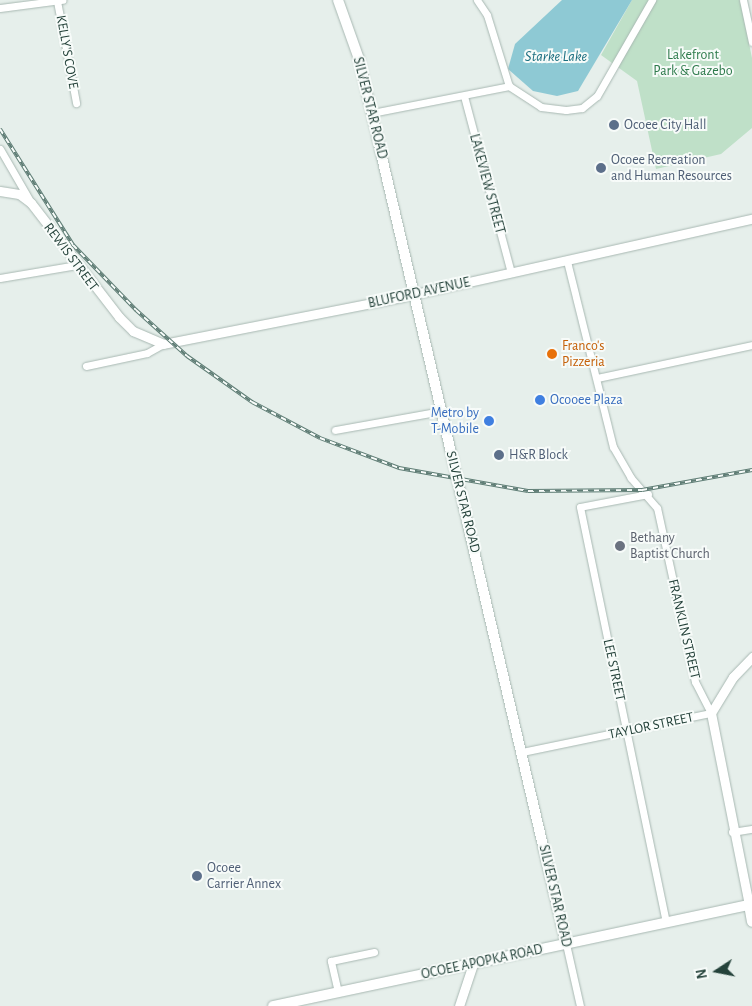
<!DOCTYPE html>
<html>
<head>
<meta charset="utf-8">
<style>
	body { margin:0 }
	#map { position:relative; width:752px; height:1006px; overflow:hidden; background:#e6efeb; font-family:"Alegreya Sans",sans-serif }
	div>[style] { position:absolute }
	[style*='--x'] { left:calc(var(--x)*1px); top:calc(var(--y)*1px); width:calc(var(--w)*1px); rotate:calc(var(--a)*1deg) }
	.green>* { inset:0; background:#bfe0c8 }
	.water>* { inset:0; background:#8ec9d4 }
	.roads { filter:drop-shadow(0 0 1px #a8b8b2) drop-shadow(0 0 1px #a8b8b2) }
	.minor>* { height:7px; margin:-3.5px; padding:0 3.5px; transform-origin:3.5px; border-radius:3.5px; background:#fff }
	.tertiary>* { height:9px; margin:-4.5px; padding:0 4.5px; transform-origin:4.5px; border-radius:4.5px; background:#fff }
	.secondary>* { height:10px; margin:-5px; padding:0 5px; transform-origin:5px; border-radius:5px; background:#fff }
	.rail>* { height:4px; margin-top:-2px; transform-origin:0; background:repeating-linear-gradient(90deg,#f7fbf9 0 5.5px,#5f7d75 0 11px); box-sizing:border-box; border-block:1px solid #5f7d75 }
	.dots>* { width:14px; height:14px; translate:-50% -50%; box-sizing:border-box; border:2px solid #f7fbf9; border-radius:50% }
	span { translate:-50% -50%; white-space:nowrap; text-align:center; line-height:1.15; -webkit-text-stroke:4px #f7fbf9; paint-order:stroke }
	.street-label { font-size:14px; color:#24423a }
	.park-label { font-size:14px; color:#2d7a4b }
	.service-label { font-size:14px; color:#4e5e75 }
	.left { translate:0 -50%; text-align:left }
	.food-label { font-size:14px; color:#c56008 }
	.shop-label { font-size:14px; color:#366cbe }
	.right { translate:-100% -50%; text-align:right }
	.worship-label { font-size:14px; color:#5b616d }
	.water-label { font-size:15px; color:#1c6f80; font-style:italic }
	.north { position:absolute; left:692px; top:946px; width:50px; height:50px; -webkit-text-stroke:4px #f7fbf9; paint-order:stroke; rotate:259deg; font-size:14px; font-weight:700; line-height:20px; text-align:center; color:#24423a }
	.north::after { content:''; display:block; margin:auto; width:18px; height:22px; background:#24423a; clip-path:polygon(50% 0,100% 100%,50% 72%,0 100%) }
</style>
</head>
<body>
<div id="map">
	<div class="green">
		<i style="clip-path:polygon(632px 0,740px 0,752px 58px,752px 128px,721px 154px,656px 169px,637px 81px,601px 55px)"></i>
	</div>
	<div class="water">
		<i style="clip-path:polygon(562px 0,632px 0,578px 91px,557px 96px,533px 91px,508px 69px,515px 44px)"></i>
	</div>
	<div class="roads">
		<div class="minor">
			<i style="--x:477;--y:0;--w:18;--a:56"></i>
			<i style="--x:487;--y:15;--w:74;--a:72.8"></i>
			<i style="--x:509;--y:86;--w:38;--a:33"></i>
			<i style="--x:541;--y:107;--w:25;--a:7"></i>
			<i style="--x:566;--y:110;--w:16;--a:-7"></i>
			<i style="--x:582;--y:108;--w:19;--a:-39"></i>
			<i style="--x:597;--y:96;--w:111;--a:-60.2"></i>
			<i style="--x:743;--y:0;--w:43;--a:77.9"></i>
			<i style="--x:57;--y:1;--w:104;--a:79.4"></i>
			<i style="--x:0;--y:8;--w:63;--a:-7.4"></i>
			<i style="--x:464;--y:96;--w:183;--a:75.1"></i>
			<i style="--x:372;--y:113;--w:140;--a:-11.1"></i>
			<i style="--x:0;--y:149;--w:60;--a:60"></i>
			<i style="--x:0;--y:278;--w:78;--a:-9.6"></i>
			<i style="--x:86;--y:366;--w:62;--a:-12"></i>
			<i style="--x:147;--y:353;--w:18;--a:-29"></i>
			<i style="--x:597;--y:378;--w:158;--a:-12"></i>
			<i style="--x:335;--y:430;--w:109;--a:-10.1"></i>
			<i style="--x:648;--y:494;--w:69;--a:169.2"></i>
			<i style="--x:580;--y:507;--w:424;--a:78.3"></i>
			<i style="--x:522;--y:752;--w:193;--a:-11.7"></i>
			<i style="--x:711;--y:713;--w:35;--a:-117"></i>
			<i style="--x:695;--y:682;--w:178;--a:-102.3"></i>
			<i style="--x:657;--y:508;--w:40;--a:-131"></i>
			<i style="--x:631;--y:478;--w:36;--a:-120"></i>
			<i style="--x:613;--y:447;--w:192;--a:-103.9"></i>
			<i style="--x:732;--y:832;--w:20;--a:-9"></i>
			<i style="--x:566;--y:944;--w:64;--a:77.3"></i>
			<i style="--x:338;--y:992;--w:32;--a:-103"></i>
			<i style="--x:331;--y:961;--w:44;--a:-11.8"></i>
		</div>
		<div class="tertiary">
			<i style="--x:0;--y:191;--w:19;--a:9"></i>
			<i style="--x:19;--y:194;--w:15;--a:37"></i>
			<i style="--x:31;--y:203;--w:144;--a:52.3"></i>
			<i style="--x:119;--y:317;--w:20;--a:45"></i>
			<i style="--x:133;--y:331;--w:33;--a:23"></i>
			<i style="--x:163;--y:344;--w:244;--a:-11.1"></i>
			<i style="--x:402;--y:297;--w:359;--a:-12.6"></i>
			<i style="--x:749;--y:905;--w:196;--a:-101.2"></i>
			<i style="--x:711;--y:713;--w:42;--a:-58.6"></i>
			<i style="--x:733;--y:677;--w:28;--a:-46"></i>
			<i style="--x:459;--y:1006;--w:44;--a:-71.6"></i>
		</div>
		<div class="secondary">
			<i style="--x:338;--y:0;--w:63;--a:70.4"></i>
			<i style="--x:359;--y:59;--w:909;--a:76.84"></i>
			<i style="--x:749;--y:905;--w:17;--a:80"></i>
			<i style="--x:273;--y:1006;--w:490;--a:-12"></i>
		</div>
	</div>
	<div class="rail">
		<i style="--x:0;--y:129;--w:137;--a:57.8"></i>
		<i style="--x:73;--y:245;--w:91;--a:45.9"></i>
		<i style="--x:136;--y:310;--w:69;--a:42"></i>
		<i style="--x:187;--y:356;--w:80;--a:35.3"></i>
		<i style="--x:252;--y:402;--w:77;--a:27.9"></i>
		<i style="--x:320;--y:438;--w:85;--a:20.8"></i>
		<i style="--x:399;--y:468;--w:131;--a:10.1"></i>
		<i style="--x:528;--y:491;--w:114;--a:-0.5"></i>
		<i style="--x:642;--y:490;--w:112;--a:-10.3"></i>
	</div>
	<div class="dots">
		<i style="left:614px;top:125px;background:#5c6f8a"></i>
		<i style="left:601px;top:168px;background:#5c6f8a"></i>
		<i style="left:552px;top:354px;background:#e8710a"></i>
		<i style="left:540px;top:400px;background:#3f7fe0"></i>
		<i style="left:489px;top:421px;background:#3f7fe0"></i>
		<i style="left:499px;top:455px;background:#5c6f8a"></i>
		<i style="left:620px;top:546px;background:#6b7280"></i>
		<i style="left:197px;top:876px;background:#5c6f8a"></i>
	</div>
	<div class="street-label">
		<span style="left:67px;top:52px;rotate:80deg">KELLY'S COVE</span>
		<span style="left:370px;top:108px;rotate:76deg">SILVER STAR ROAD</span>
		<span style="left:487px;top:184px;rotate:75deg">LAKEVIEW STREET</span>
		<span style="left:71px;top:257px;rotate:53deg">REWIS STREET</span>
		<span style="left:419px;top:293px;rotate:-12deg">BLUFORD AVENUE</span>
		<span style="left:463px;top:502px;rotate:76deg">SILVER STAR ROAD</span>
		<span style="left:684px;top:629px;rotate:77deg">FRANKLIN STREET</span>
		<span style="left:614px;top:670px;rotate:78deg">LEE STREET</span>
		<span style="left:651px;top:726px;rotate:-12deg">TAYLOR STREET</span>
		<span style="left:555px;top:896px;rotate:77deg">SILVER STAR ROAD</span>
		<span style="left:482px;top:962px;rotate:-12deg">OCOEE APOPKA ROAD</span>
	</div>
	<div class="park-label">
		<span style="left:693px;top:63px">Lakefront<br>Park &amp; Gazebo</span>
	</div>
	<div class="service-label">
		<span class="left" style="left:624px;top:125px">Ocoee City Hall</span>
		<span class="left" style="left:611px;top:168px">Ocoee Recreation<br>and Human Resources</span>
		<span class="left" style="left:509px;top:455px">H&amp;R Block</span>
		<span class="left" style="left:207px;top:876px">Ocoee<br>Carrier Annex</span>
	</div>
	<div class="food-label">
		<span class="left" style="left:562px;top:354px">Franco's<br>Pizzeria</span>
	</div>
	<div class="shop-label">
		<span class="left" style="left:550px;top:400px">Ocooee Plaza</span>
		<span class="right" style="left:479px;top:421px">Metro by<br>T-Mobile</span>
	</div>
	<div class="worship-label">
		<span class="left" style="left:630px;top:546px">Bethany<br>Baptist Church</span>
	</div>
	<div class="water-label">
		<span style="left:556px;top:57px">Starke Lake</span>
	</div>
	<div class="north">N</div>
</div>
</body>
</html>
